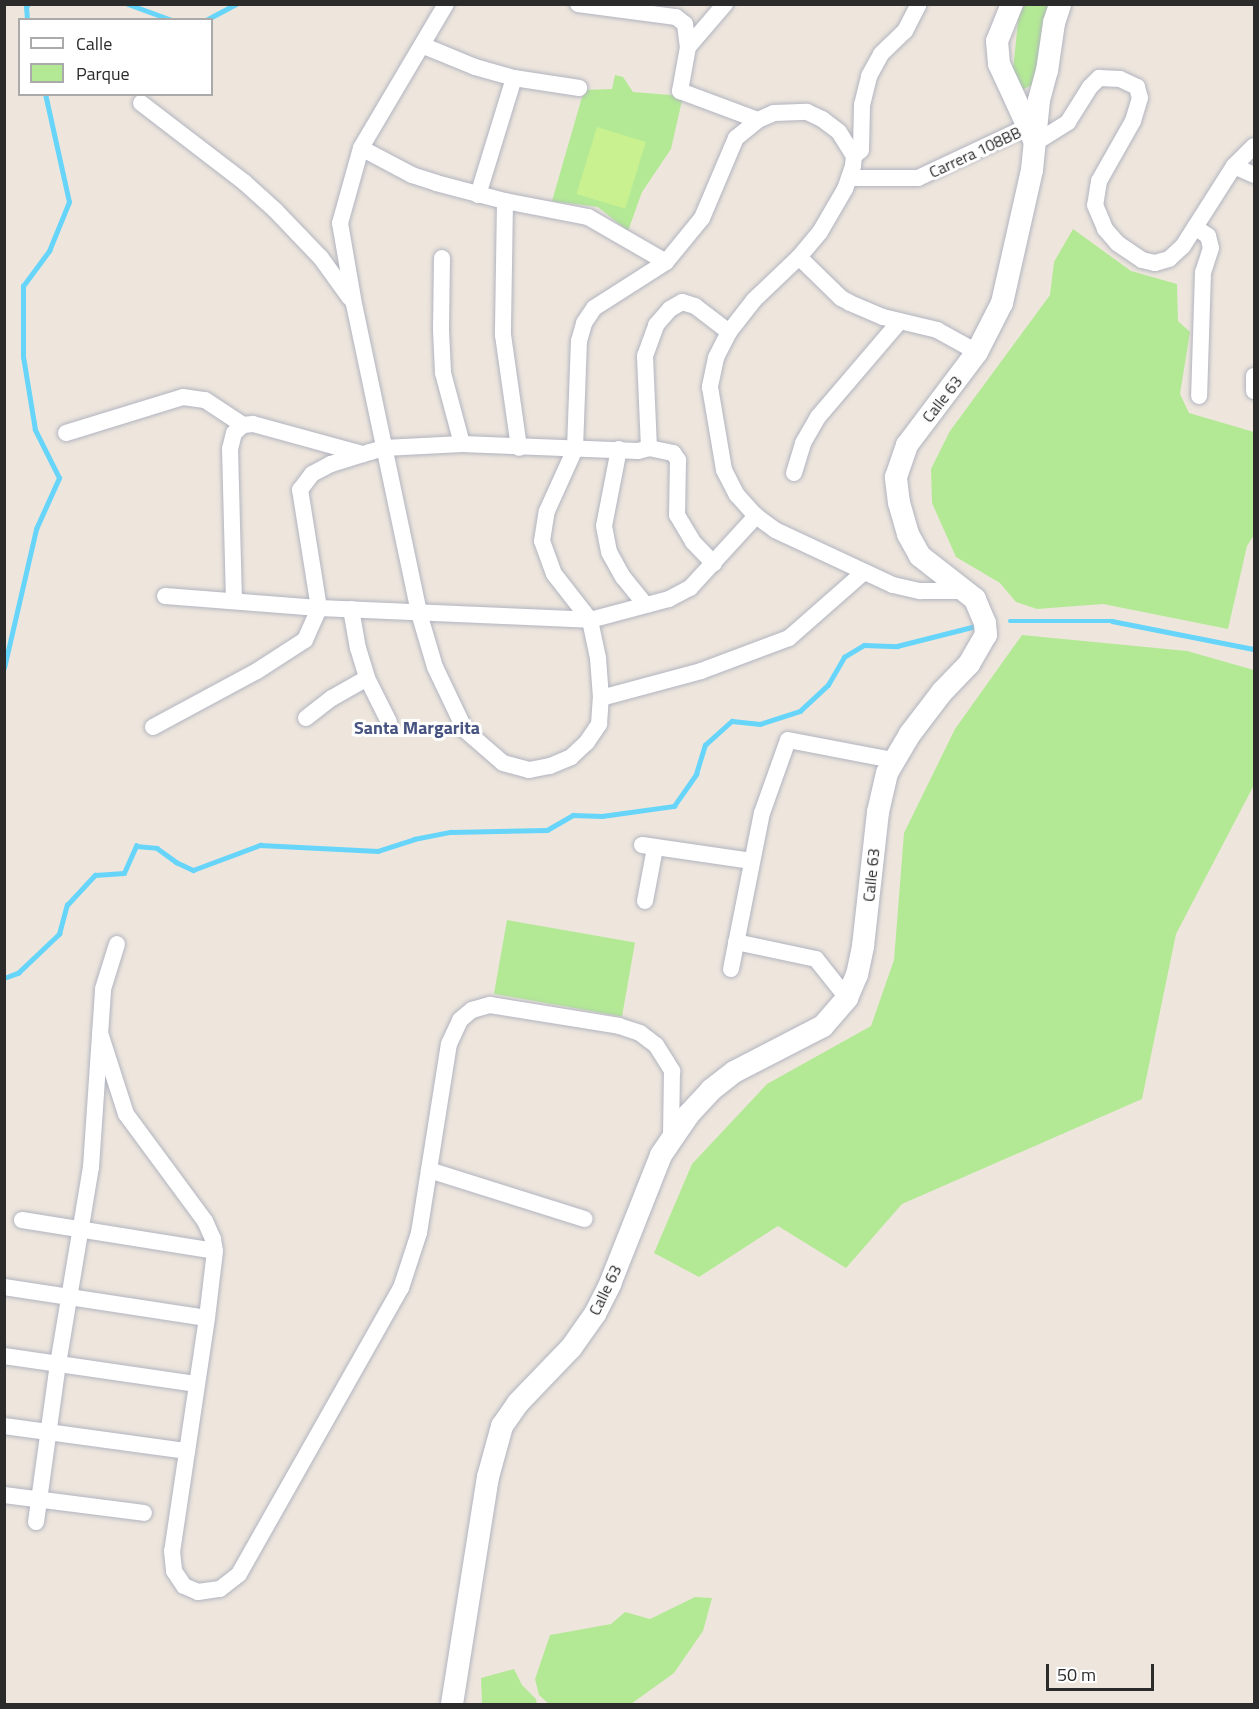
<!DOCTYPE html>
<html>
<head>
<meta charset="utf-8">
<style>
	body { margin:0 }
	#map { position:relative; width:1259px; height:1709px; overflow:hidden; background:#eee6dd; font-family:"Titillium Web",sans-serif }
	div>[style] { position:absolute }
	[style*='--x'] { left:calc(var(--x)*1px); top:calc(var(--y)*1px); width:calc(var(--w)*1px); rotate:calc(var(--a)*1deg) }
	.green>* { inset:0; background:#b3e995; transform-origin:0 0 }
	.pitch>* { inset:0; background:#caf190; transform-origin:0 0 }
	.stream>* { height:4.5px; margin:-2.25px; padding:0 2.25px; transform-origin:2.25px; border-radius:2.25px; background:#67d5f9 }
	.roads { filter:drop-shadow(0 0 2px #b1b4c0) drop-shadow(0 0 2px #b1b4c0) }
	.minor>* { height:16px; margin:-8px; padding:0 8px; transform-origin:8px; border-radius:8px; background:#fff }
	.secondary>* { height:22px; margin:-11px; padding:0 11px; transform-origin:11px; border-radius:11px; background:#fff }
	span { translate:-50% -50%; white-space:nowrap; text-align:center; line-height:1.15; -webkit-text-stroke:6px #fff; paint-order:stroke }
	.street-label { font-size:16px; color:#2b2b2b }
	.neighbourhood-label { font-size:18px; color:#475380; font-weight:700 }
	.frame { position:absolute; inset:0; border:6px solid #2b2b2b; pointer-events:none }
	.legend { position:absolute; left:18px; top:18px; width:195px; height:78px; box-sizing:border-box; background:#fff; border:2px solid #aaa; margin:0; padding:8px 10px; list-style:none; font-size:18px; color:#2b2b2b }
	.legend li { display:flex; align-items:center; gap:12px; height:30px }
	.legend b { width:30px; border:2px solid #aaa }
	.scale { position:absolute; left:1046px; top:1664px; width:108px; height:27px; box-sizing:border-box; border:3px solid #2b2b2b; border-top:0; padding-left:8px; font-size:18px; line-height:21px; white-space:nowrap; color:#2b2b2b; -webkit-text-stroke:4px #fff; paint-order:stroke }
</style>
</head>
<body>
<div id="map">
	<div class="green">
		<i style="clip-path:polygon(1025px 5px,1055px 5px,1032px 85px,1022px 90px,1013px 70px,1019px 12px)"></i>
		<i style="clip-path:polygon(615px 75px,623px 77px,633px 92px,683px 96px,671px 149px,642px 192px,628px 231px,598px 207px,552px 201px,584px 90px,612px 89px)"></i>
		<i style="clip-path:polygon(1073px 229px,1131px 271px,1177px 284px,1178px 321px,1190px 332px,1180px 394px,1189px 413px,1254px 432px,1254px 535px,1247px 546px,1228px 629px,1103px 604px,1037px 609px,1016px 602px,1000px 583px,956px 557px,932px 503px,931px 469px,950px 431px,1050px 295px,1054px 262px)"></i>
		<i style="clip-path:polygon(1022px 635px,1187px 651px,1254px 670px,1254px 785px,1176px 934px,1142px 1099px,902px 1204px,846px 1268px,778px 1226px,699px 1277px,654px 1253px,692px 1164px,767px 1084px,871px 1026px,894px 960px,904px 833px,955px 729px)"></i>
		<i style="left:507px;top:920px;width:130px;height:75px;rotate:10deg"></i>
		<i style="clip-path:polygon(695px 1597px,712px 1598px,703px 1631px,674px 1673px,631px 1704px,549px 1704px,539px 1695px,535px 1679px,550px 1635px,611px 1624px,625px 1612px,650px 1619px)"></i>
		<i style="clip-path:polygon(514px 1669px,522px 1685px,536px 1699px,537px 1704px,482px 1704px,481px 1678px)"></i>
	</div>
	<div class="pitch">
		<i style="left:597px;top:127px;width:51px;height:70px;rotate:17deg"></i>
	</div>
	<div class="stream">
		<i style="--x:128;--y:4;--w:47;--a:20"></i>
		<i style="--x:27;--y:20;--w:13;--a:-94"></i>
		<i style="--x:26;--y:7;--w:4;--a:-56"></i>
		<i style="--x:206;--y:20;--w:34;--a:-28"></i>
		<i style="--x:1010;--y:621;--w:102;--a:0"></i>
		<i style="--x:1112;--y:621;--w:145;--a:11.2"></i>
		<i style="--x:4;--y:668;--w:143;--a:-77"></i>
		<i style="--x:36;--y:529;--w:56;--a:-65.7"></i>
		<i style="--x:59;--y:478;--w:54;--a:-116.6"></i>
		<i style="--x:35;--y:430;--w:74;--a:-99.3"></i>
		<i style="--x:23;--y:357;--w:71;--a:-90"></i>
		<i style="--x:23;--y:286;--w:44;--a:-53.4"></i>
		<i style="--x:49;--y:251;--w:53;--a:-67.8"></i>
		<i style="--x:69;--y:202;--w:111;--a:-102.5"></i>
		<i style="--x:4;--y:978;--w:15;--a:-20"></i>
		<i style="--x:18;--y:973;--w:57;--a:-43.6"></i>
		<i style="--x:59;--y:934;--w:30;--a:-75"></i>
		<i style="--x:67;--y:905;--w:41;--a:-47"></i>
		<i style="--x:95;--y:875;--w:29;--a:-4"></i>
		<i style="--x:124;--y:873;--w:30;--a:-66"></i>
		<i style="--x:136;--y:846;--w:21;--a:5"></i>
		<i style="--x:157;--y:848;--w:24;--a:36"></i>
		<i style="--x:176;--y:862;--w:19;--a:25"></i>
		<i style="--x:193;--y:870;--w:72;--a:-20.5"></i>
		<i style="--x:260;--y:845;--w:118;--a:2.9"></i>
		<i style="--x:378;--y:851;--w:38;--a:-18"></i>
		<i style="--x:414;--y:839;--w:38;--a:-11"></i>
		<i style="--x:451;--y:832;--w:96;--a:-1.2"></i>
		<i style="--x:547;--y:830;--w:30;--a:-30"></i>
		<i style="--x:573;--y:815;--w:29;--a:2"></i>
		<i style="--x:602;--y:816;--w:73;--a:-7.9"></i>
		<i style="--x:674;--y:806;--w:39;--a:-55"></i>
		<i style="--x:696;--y:774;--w:30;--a:-73"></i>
		<i style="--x:705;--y:745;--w:36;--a:-42"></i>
		<i style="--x:732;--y:721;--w:28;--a:6"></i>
		<i style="--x:760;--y:724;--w:42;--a:-18"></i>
		<i style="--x:800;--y:711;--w:38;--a:-43"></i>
		<i style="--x:828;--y:685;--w:32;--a:-60"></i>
		<i style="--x:844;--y:657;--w:23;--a:-31"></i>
		<i style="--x:864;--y:645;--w:33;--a:2"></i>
		<i style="--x:897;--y:646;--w:86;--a:-14.2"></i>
	</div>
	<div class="roads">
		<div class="minor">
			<i style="--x:446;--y:4;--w:167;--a:120.6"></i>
			<i style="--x:361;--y:148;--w:78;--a:105.6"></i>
			<i style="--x:340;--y:223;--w:82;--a:80.2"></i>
			<i style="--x:354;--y:304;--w:316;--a:78.1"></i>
			<i style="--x:419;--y:613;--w:56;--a:73.5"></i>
			<i style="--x:435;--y:667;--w:70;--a:64.5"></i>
			<i style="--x:465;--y:730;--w:50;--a:41"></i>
			<i style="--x:503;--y:763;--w:27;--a:15"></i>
			<i style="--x:529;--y:770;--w:21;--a:-11"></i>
			<i style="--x:550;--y:766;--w:23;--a:-23"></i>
			<i style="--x:571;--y:757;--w:22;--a:-43"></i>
			<i style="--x:587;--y:742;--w:22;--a:-56"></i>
			<i style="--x:599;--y:724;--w:26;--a:-86"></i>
			<i style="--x:601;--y:698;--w:40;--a:-94.3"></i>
			<i style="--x:598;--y:658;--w:39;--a:-102"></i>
			<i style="--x:590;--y:620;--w:58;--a:-128"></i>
			<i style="--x:554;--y:574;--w:35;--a:-110"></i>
			<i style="--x:542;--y:541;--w:30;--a:-81"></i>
			<i style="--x:547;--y:511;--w:68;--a:-65.7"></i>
			<i style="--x:575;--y:449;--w:108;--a:-87.9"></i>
			<i style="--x:579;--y:341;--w:19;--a:-74"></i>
			<i style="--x:584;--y:323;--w:18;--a:-56"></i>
			<i style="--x:594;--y:308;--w:85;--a:-32.6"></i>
			<i style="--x:666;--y:262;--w:57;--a:-50.7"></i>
			<i style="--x:702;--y:218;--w:87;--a:-67"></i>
			<i style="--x:736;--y:138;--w:28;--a:-39"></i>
			<i style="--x:758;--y:120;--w:17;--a:-24"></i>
			<i style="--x:774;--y:113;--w:33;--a:-2"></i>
			<i style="--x:807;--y:112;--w:17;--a:25"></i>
			<i style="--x:822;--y:119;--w:21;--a:37"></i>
			<i style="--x:839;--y:132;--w:28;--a:58"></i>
			<i style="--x:854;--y:156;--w:10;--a:96"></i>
			<i style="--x:853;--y:166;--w:24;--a:109"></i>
			<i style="--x:845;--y:189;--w:50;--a:120.2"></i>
			<i style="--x:820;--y:232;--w:33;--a:130"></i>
			<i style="--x:799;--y:257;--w:62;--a:136.3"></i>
			<i style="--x:754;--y:300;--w:41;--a:128"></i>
			<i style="--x:729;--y:332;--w:29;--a:117"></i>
			<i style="--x:716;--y:358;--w:30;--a:102"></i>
			<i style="--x:710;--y:387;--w:84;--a:80.4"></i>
			<i style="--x:724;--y:470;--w:28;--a:63"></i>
			<i style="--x:737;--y:495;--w:28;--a:48"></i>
			<i style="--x:756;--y:516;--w:24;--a:36"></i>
			<i style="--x:775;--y:530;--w:130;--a:25"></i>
			<i style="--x:893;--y:585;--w:28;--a:13"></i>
			<i style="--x:920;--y:591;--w:45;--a:0"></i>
			<i style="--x:578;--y:4;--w:99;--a:7.6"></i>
			<i style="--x:676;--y:17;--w:11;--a:38"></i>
			<i style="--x:685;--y:24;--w:23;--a:83"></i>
			<i style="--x:688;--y:47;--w:45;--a:100.3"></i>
			<i style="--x:680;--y:91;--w:83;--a:20.4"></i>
			<i style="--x:424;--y:46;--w:55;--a:22.4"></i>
			<i style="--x:475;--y:67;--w:41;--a:15.8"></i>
			<i style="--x:514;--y:78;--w:66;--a:8.7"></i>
			<i style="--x:688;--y:47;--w:57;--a:-49.3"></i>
			<i style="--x:141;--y:103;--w:130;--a:37.5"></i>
			<i style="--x:244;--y:182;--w:42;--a:42.1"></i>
			<i style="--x:275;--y:210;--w:66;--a:46.2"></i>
			<i style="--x:321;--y:258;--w:49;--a:54.1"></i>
			<i style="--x:1035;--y:143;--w:39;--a:-32"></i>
			<i style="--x:1068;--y:122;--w:41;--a:-57.8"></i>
			<i style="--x:1090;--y:87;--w:13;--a:-45"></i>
			<i style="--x:1099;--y:78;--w:21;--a:3"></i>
			<i style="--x:1120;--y:79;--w:19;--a:25"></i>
			<i style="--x:1137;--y:87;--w:11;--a:75"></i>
			<i style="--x:1140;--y:98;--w:24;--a:107"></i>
			<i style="--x:1133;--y:121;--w:69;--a:119.5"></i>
			<i style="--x:1099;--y:181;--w:24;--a:99"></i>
			<i style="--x:1095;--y:205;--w:26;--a:67"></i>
			<i style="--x:1105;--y:229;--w:18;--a:49"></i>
			<i style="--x:1117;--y:243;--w:30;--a:34"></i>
			<i style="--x:1142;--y:260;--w:13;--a:13"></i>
			<i style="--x:1155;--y:263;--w:15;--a:-16"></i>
			<i style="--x:1169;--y:259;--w:19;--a:-43"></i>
			<i style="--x:1183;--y:246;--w:95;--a:-57.5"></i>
			<i style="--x:1234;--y:166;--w:28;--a:-45"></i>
			<i style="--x:361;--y:148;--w:58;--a:27.9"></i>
			<i style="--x:412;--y:175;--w:25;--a:18"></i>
			<i style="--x:436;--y:183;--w:71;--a:14.6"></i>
			<i style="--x:505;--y:201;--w:85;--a:10.9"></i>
			<i style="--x:588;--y:217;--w:90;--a:30"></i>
			<i style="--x:854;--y:156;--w:9;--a:-41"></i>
			<i style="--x:861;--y:150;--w:45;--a:-88.7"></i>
			<i style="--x:862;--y:105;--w:30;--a:-76"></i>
			<i style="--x:869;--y:76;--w:25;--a:-61"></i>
			<i style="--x:881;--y:54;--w:33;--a:-44"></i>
			<i style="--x:905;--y:31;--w:30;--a:-63"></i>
			<i style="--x:1234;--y:166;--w:22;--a:24"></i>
			<i style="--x:850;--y:178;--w:68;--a:0"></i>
			<i style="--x:918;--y:178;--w:123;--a:-25.1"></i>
			<i style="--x:478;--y:195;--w:122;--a:-72.9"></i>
			<i style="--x:505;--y:201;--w:134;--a:90.9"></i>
			<i style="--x:503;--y:335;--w:114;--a:81.9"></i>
			<i style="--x:1195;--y:227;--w:16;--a:35"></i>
			<i style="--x:1208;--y:236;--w:12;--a:76"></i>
			<i style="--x:1211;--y:248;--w:25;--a:108"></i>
			<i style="--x:1203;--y:272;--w:124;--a:91.8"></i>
			<i style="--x:799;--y:257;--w:59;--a:44.3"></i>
			<i style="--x:841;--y:298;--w:10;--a:29"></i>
			<i style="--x:850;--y:303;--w:36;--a:23"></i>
			<i style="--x:883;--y:317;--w:56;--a:13.5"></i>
			<i style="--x:937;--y:330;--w:46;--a:28.8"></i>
			<i style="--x:442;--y:258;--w:72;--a:90.8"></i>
			<i style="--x:441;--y:330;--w:43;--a:87.3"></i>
			<i style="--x:443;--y:373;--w:73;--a:75"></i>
			<i style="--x:1254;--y:391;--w:15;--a:-90"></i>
			<i style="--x:66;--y:433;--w:122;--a:-17.1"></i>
			<i style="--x:183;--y:397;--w:22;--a:8"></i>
			<i style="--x:205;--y:400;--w:45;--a:33.3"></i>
			<i style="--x:649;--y:448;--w:92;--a:-92.5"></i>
			<i style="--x:645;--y:356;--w:33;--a:-70"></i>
			<i style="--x:656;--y:325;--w:21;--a:-49"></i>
			<i style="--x:670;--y:309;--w:14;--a:-30"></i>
			<i style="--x:682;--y:302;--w:14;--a:17"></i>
			<i style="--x:695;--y:306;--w:43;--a:37.4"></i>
			<i style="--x:619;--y:449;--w:78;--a:101"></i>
			<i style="--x:604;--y:526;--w:26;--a:79"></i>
			<i style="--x:609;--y:552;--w:29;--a:61"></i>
			<i style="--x:623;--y:577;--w:36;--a:51"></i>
			<i style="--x:794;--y:473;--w:31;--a:-73"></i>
			<i style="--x:803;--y:443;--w:30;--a:-60"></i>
			<i style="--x:818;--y:417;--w:125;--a:-49.5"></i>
			<i style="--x:165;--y:596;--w:154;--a:4.5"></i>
			<i style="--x:319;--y:608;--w:271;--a:2.5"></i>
			<i style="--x:590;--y:620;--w:82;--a:-14.9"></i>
			<i style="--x:669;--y:599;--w:24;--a:-28"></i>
			<i style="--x:690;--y:588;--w:98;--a:-47.5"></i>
			<i style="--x:234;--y:601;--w:152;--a:-91.5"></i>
			<i style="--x:230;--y:449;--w:16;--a:-76"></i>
			<i style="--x:234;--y:433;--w:12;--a:-42"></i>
			<i style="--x:243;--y:425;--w:10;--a:-6"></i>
			<i style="--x:253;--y:424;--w:114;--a:15.3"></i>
			<i style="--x:351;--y:609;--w:40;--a:80"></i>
			<i style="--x:358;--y:648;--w:31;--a:73"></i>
			<i style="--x:367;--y:678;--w:49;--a:63.4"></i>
			<i style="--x:601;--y:698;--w:104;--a:-15.1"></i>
			<i style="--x:701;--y:671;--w:94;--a:-20.6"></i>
			<i style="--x:789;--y:638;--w:98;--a:-41.3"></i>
			<i style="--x:306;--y:718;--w:33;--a:-38"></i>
			<i style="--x:332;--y:698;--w:40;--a:-29.7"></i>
			<i style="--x:153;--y:727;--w:118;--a:-28.3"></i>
			<i style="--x:257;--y:671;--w:57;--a:-32.9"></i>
			<i style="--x:305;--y:640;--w:35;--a:-66"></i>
			<i style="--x:319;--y:608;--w:120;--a:-99.1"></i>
			<i style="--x:300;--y:490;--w:20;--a:-53"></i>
			<i style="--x:312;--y:474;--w:21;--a:-28"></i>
			<i style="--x:331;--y:464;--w:41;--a:-17.1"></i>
			<i style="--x:370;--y:452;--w:15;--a:-16"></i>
			<i style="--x:384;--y:448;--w:78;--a:-2.9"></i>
			<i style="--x:462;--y:444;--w:176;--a:2.3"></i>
			<i style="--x:638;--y:451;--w:11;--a:-15"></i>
			<i style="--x:649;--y:448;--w:25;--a:12"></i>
			<i style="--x:673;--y:453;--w:9;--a:54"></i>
			<i style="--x:678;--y:460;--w:55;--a:91"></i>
			<i style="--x:677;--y:515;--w:31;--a:59"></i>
			<i style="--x:693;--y:542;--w:30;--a:46"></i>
			<i style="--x:642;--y:845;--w:111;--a:8.3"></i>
			<i style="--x:645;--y:901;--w:54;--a:-79.3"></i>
			<i style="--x:736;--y:942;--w:82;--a:12"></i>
			<i style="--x:816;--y:959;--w:50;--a:51.5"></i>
			<i style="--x:731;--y:969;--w:159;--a:-78.8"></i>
			<i style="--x:762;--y:813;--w:77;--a:-70.4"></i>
			<i style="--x:788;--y:740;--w:107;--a:10.8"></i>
			<i style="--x:100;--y:1033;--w:85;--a:72.2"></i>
			<i style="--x:126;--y:1114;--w:133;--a:53.6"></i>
			<i style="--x:205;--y:1221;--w:20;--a:66"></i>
			<i style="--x:213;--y:1239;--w:12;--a:81"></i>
			<i style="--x:215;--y:1251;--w:67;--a:96.8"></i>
			<i style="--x:207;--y:1318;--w:236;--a:98.5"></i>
			<i style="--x:172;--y:1551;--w:20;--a:84"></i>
			<i style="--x:174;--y:1571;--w:18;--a:56"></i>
			<i style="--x:184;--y:1586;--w:15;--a:23"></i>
			<i style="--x:198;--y:1592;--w:22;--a:-8"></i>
			<i style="--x:220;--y:1589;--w:24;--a:-38"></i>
			<i style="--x:239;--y:1574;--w:329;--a:-60.5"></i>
			<i style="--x:401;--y:1288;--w:58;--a:-71.9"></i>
			<i style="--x:419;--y:1233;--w:191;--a:-81"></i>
			<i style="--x:449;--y:1044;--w:26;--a:-65"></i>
			<i style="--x:460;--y:1020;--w:16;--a:-40"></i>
			<i style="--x:472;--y:1010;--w:19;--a:-16"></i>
			<i style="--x:490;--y:1005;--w:131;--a:9.2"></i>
			<i style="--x:619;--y:1026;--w:22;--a:18"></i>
			<i style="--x:640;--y:1033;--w:20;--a:37"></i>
			<i style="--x:656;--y:1045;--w:31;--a:58"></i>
			<i style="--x:672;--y:1071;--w:67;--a:90.9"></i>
			<i style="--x:429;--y:1170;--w:163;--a:17.5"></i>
			<i style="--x:22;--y:1220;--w:195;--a:9.1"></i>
			<i style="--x:4;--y:1287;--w:205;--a:8.7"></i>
			<i style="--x:4;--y:1356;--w:195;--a:8.3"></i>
			<i style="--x:4;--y:1426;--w:185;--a:7.8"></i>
			<i style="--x:4;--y:1495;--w:141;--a:7.3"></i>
			<i style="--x:36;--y:1522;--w:160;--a:-82.1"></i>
			<i style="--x:58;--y:1364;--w:200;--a:-80.5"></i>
			<i style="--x:91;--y:1167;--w:178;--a:-86.1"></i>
			<i style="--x:103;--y:989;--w:47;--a:-72.7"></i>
		</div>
		<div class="secondary">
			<i style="--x:1012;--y:4;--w:40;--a:112"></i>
			<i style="--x:997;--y:41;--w:23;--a:85"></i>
			<i style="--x:999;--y:64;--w:86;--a:65.2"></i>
			<i style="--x:452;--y:1704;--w:230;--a:-81"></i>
			<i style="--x:488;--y:1477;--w:53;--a:-74.6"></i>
			<i style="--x:502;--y:1426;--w:28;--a:-55"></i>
			<i style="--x:518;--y:1403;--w:76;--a:-46.1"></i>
			<i style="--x:571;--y:1348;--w:42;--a:-54.8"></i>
			<i style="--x:595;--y:1314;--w:34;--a:-63"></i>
			<i style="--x:610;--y:1284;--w:139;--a:-68.4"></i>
			<i style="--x:661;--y:1155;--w:50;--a:-55.7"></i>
			<i style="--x:689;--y:1114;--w:33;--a:-47"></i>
			<i style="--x:711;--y:1090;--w:29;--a:-38"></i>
			<i style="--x:734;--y:1072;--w:100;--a:-27.3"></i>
			<i style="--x:823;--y:1026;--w:37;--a:-49"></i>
			<i style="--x:847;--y:998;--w:25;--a:-67"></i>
			<i style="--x:857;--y:975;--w:30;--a:-78"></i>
			<i style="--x:863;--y:946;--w:135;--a:-83.6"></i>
			<i style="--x:878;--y:812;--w:40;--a:-77"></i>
			<i style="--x:887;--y:773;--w:45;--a:-59.5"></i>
			<i style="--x:910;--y:734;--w:53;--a:-52.7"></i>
			<i style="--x:942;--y:692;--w:39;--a:-46"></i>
			<i style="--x:969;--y:664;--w:34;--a:-60"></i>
			<i style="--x:986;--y:635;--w:12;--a:-95"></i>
			<i style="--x:985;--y:623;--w:26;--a:-113"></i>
			<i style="--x:975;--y:599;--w:70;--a:-142"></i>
			<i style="--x:920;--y:556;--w:25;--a:-119"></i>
			<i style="--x:908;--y:534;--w:32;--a:-106"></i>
			<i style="--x:899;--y:503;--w:26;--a:-97"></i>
			<i style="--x:896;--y:477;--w:34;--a:-71"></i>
			<i style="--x:907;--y:445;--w:116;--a:-53"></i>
			<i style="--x:977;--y:352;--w:55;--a:-63"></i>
			<i style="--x:1002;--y:303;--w:136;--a:-77.3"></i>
			<i style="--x:1032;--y:170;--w:70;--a:-84.3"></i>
			<i style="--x:1039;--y:100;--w:30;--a:-75"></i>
			<i style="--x:1047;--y:71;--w:49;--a:-81.7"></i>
			<i style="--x:1054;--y:23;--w:20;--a:-72"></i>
		</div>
	</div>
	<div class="street-label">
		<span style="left:975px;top:152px;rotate:-25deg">Carrera 108BB</span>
		<span style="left:942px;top:399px;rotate:-52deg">Calle 63</span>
		<span style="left:871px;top:875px;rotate:-84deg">Calle 63</span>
		<span style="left:605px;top:1290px;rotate:-64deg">Calle 63</span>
	</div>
	<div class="neighbourhood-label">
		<span style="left:417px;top:728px">Santa Margarita</span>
	</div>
	<div class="frame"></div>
	<ul class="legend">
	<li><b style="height:8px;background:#fff"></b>Calle</li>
	<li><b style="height:16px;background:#b3e995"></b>Parque</li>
	</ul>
	<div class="scale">50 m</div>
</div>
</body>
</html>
